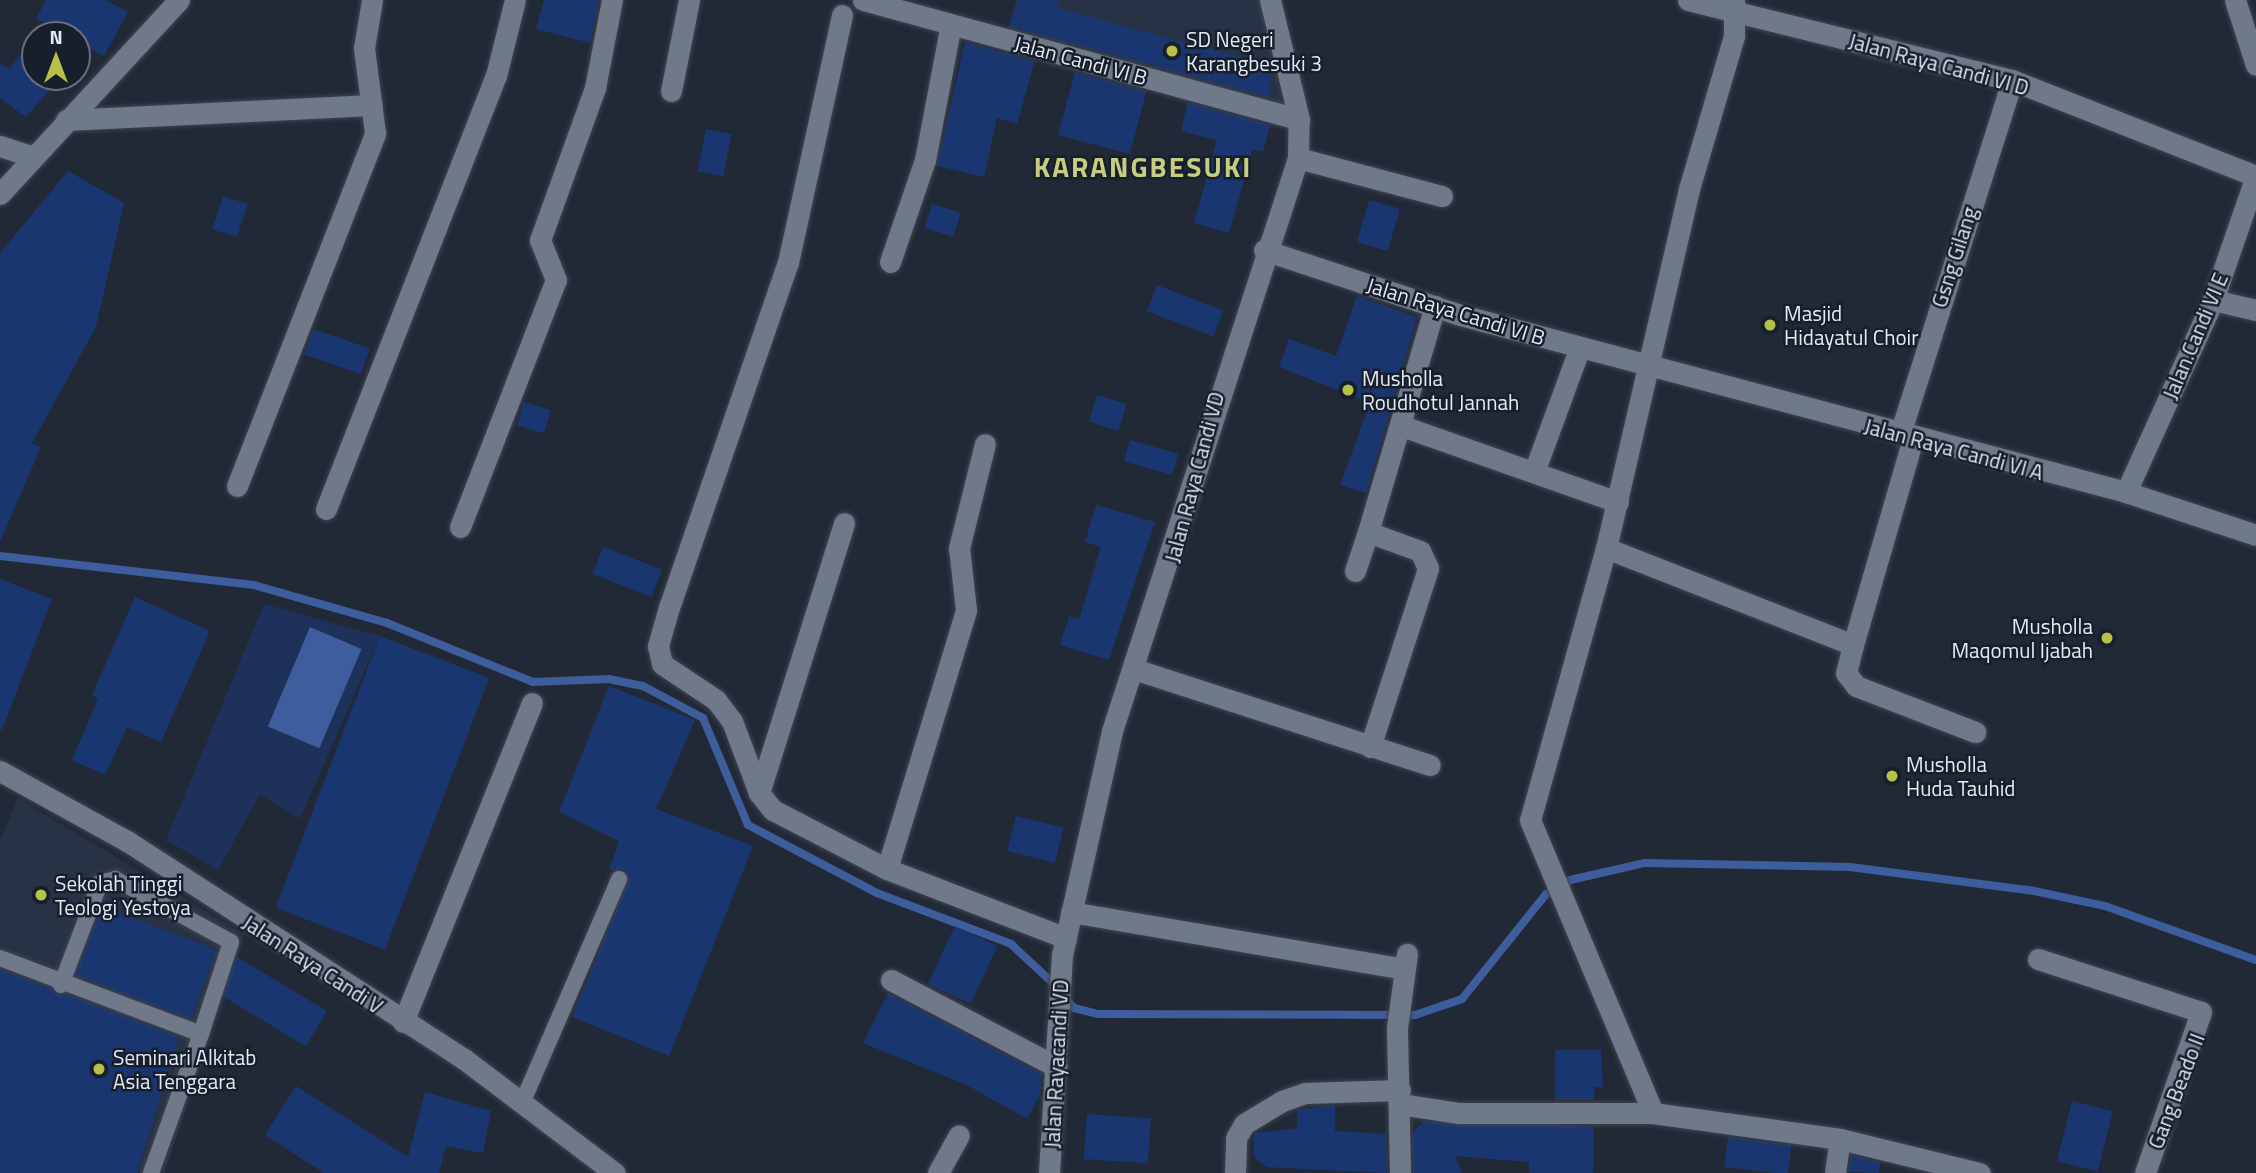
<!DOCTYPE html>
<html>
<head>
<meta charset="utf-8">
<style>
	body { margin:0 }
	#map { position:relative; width:2256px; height:1173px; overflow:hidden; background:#222936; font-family:"Titillium Web",sans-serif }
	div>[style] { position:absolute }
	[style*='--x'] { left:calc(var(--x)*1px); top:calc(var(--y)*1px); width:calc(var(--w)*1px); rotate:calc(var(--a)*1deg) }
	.built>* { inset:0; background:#283245 }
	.green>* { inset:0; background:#1d315a }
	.water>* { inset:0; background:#3e5d9c; transform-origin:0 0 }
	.stream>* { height:8px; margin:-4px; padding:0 4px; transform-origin:4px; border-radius:4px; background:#3e5d9c }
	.building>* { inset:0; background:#1a3671; transform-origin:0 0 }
	.roads { filter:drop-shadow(0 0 2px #3f4550) drop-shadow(0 0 2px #3f4550) }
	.lane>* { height:16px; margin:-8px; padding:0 8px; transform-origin:8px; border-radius:8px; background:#707989 }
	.street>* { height:21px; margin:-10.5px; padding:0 10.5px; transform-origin:10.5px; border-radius:10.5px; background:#707989 }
	.secondary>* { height:21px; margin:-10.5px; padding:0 10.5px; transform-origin:10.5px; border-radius:10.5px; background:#707989 }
	.dots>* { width:19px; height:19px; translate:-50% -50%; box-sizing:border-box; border:4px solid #181f2c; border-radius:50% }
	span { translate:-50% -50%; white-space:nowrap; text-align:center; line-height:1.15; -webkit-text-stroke:5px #181f2c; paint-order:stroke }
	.poi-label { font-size:21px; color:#e4e9f2 }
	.left { translate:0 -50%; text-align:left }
	.right { translate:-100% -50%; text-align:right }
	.street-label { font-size:21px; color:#e4e9f2 }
	.district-label { font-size:28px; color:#c6cd80; font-weight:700; letter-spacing:2px }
	.north { position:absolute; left:21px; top:21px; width:70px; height:70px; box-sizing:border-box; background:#181f2c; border:2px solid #6a707b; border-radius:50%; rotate:0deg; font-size:19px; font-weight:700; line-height:28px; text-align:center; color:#e4e9f2 }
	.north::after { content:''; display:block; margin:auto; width:24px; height:32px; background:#b8c147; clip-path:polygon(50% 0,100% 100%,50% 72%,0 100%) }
</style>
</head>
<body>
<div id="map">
	<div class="built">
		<i style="clip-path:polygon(1017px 0,1259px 0,1283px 104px,1007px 35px)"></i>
		<i style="clip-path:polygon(18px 798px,244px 934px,164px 1173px,0 1173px,0 840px)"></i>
	</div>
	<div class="green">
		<i style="clip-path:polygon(264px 604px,380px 636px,300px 819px,260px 794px,218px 870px,166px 840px)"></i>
	</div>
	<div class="water">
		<i style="left:310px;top:627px;width:56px;height:108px;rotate:23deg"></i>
	</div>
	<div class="stream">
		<i style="--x:0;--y:556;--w:256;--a:6.5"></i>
		<i style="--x:254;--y:585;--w:138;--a:15.9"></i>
		<i style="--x:387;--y:623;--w:157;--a:22"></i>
		<i style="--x:533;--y:682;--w:76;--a:-2.3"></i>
		<i style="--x:609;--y:679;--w:35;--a:12"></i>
		<i style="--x:643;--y:686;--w:68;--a:28.1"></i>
		<i style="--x:703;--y:718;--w:116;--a:67.2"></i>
		<i style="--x:748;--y:825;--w:146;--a:27.8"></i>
		<i style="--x:877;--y:893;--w:143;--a:20.8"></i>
		<i style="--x:1011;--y:944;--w:60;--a:43"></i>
		<i style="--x:1063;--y:995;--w:17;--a:50"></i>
		<i style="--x:1074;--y:1008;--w:25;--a:14"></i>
		<i style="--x:1098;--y:1014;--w:317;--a:0.2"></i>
		<i style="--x:1415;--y:1015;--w:50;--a:-18.8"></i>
		<i style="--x:1462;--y:999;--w:134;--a:-51.3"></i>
		<i style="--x:1546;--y:894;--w:28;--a:-30"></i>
		<i style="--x:1570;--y:880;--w:77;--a:-12.8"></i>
		<i style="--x:1645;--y:863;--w:205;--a:1.1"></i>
		<i style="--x:1850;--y:867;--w:186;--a:7.4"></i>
		<i style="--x:2034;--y:891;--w:73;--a:11.9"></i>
		<i style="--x:2105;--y:906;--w:160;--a:19.7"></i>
	</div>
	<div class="building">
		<i style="clip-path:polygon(46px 0,106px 0,128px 12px,104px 56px,77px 41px,77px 35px,36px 19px)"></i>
		<i style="clip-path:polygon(544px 0,599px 0,590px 43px,536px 29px)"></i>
		<i style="clip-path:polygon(1017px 0,1059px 0,1057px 8px,1273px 66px,1269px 97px,1009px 26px)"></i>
		<i style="clip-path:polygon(35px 37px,35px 77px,61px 77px,26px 117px,0 98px,0 63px,9px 69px)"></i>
		<i style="clip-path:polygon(965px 42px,1035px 61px,1017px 124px,997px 118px,984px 177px,937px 166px)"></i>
		<i style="left:1075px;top:72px;width:74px;height:65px;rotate:15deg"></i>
		<i style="clip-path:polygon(1188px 102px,1270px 125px,1263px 152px,1253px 149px,1229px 233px,1194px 223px,1217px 140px,1181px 131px)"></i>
		<i style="left:706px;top:129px;width:26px;height:43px;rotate:11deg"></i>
		<i style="clip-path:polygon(68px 171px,124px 203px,96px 327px,32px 443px,41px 447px,0 542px,0 253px)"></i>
		<i style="left:223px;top:196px;width:26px;height:35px;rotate:18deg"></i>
		<i style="left:1369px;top:200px;width:32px;height:44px;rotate:16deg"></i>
		<i style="left:932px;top:204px;width:30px;height:25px;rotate:17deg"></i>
		<i style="left:1157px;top:285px;width:71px;height:28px;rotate:21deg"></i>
		<i style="clip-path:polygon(1357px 296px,1417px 317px,1366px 493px,1340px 485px,1370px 403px,1279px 367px,1289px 339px,1336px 356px)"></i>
		<i style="left:313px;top:329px;width:60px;height:27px;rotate:19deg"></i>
		<i style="left:1097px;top:395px;width:31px;height:28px;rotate:17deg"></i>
		<i style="left:524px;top:402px;width:28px;height:24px;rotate:17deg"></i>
		<i style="left:1130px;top:440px;width:50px;height:22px;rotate:16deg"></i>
		<i style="clip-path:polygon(1096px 505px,1155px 522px,1109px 660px,1060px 645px,1069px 616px,1079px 619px,1101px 547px,1085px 542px)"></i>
		<i style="left:603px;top:547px;width:63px;height:29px;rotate:21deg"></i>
		<i style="clip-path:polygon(0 579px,52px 599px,2px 730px,0 729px)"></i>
		<i style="clip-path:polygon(135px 597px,210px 631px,161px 742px,127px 727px,105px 775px,72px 760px,98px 699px,92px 695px)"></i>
		<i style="left:380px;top:636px;width:117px;height:291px;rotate:21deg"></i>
		<i style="clip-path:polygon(609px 686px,695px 720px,656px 809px,753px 846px,669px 1056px,572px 1017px,629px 878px,623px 869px,609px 870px,619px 841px,559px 812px)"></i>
		<i style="left:1016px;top:816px;width:49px;height:36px;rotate:14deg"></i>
		<i style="left:102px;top:906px;width:123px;height:74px;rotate:21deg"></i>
		<i style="left:955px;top:926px;width:47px;height:64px;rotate:25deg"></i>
		<i style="left:237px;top:957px;width:105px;height:41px;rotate:31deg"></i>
		<i style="clip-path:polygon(0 969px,179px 1037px,137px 1173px,0 1173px)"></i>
		<i style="clip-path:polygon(888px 993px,1042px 1074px,1040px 1095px,1027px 1119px,967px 1085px,863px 1043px)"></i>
		<i style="clip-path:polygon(1555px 1050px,1601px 1050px,1603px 1087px,1595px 1087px,1594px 1100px,1555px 1100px)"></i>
		<i style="clip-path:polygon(296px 1086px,408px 1157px,425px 1092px,491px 1111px,483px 1153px,446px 1146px,439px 1173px,324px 1173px,265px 1135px)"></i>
		<i style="left:2072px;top:1101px;width:42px;height:62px;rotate:14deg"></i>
		<i style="clip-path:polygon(1335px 1105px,1335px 1131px,1386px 1134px,1387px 1173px,1267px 1167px,1254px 1157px,1254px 1133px,1297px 1128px,1297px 1110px)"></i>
		<i style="left:1087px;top:1114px;width:64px;height:45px;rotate:4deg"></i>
		<i style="clip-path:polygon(1424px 1121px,1594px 1126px,1593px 1173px,1529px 1173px,1529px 1162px,1455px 1156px,1462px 1173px,1413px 1173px,1412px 1133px)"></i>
		<i style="left:1728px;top:1137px;width:64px;height:30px;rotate:7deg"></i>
		<i style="clip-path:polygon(1851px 1155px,1880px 1162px,1879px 1173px,1848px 1172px)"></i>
	</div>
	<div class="roads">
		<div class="lane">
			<i style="--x:0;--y:958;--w:215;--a:20.7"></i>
			<i style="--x:201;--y:1034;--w:148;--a:109.8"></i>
			<i style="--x:61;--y:985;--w:109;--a:-69.1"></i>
			<i style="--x:100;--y:883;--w:16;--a:-15"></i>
			<i style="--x:115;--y:879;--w:132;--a:28.5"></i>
			<i style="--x:231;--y:942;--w:97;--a:108.1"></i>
			<i style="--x:523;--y:1101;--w:242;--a:-66.6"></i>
		</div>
		<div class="street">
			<i style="--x:863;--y:0;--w:452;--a:15.3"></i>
			<i style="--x:1688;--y:0;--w:334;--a:13.9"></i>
			<i style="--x:2012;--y:80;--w:262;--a:21.5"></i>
			<i style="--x:1734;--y:0;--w:36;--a:90"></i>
			<i style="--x:1734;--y:36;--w:159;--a:106.4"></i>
			<i style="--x:1689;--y:189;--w:368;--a:103"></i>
			<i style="--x:1606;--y:548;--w:282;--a:105.6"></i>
			<i style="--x:1530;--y:820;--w:318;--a:67.2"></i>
			<i style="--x:1653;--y:1113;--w:189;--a:7.9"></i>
			<i style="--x:1840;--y:1139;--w:144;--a:13.7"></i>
			<i style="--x:2235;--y:0;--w:68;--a:72.1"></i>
			<i style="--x:842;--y:15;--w:253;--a:102.3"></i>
			<i style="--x:788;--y:262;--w:365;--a:109"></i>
			<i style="--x:669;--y:607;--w:41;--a:105.8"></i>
			<i style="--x:658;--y:646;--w:18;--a:77"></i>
			<i style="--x:662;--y:664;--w:65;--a:33.7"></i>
			<i style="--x:716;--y:700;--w:26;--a:53"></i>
			<i style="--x:732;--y:721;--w:77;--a:69.4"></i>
			<i style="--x:759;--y:793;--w:22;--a:51"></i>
			<i style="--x:773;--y:810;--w:128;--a:27.4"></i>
			<i style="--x:887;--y:869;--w:192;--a:21.1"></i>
			<i style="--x:671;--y:91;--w:93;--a:-78.8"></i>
			<i style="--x:66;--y:120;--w:306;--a:-2.8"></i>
			<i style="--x:0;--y:146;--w:33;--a:18"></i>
			<i style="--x:1298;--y:158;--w:149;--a:14.8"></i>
			<i style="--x:0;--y:194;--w:264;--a:-47.3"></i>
			<i style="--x:1264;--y:250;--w:203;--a:18.3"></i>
			<i style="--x:1457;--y:314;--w:692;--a:14.9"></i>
			<i style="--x:2126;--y:492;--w:137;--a:18.3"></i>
			<i style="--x:890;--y:262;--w:108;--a:-71.1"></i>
			<i style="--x:925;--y:160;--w:138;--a:-79.2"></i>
			<i style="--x:2213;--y:300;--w:44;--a:13.1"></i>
			<i style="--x:1402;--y:426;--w:229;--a:19.4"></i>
			<i style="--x:1900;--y:434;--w:371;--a:-72.4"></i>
			<i style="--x:1534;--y:472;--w:133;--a:-69.8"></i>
			<i style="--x:237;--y:486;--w:379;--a:-68.6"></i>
			<i style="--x:375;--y:133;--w:86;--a:-97.4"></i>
			<i style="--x:364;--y:48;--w:49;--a:-80.5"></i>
			<i style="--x:2126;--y:492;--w:211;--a:-65.6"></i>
			<i style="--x:2213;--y:300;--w:131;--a:-70.9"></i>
			<i style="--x:326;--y:509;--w:465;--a:-68.6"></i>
			<i style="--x:496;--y:76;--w:78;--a:-76"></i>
			<i style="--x:460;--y:527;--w:265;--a:-68.8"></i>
			<i style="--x:556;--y:280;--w:43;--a:-111.8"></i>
			<i style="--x:540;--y:240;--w:162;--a:-70.1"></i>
			<i style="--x:595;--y:88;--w:90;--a:-79.1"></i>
			<i style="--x:1606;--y:548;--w:265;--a:21.4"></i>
			<i style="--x:1853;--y:645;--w:29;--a:104"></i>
			<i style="--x:1846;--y:673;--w:16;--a:52"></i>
			<i style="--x:1856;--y:686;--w:128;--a:21.1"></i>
			<i style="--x:1355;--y:571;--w:41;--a:-71.6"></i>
			<i style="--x:1853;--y:645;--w:216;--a:-73.8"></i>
			<i style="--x:1134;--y:669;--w:311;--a:18"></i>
			<i style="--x:1370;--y:747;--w:188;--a:-72"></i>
			<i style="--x:1428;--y:568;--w:19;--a:-115"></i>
			<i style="--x:1420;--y:551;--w:55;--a:-159.9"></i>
			<i style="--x:1368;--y:532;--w:236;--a:-73.5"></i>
			<i style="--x:759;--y:793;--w:283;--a:-72.5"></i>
			<i style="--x:887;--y:869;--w:271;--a:-73"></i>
			<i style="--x:966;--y:610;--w:62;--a:-96.4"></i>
			<i style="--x:959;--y:548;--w:107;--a:-76"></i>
			<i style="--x:1071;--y:912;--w:338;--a:9.7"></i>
			<i style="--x:2038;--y:959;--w:171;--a:18"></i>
			<i style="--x:2201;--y:1012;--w:170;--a:109.2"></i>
			<i style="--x:891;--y:980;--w:187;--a:27.7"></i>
			<i style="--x:403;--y:1022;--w:344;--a:-68"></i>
			<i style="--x:1400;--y:1104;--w:60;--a:8.7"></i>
			<i style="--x:1459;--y:1113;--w:194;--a:0"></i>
			<i style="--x:938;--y:1173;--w:43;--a:-61.1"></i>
			<i style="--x:1049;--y:1173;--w:218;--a:-86.6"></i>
			<i style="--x:1062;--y:955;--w:230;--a:-77.4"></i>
			<i style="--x:1112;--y:731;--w:602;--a:-72.02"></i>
			<i style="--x:1298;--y:158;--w:39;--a:-89"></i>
			<i style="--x:1299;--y:119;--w:122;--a:-103.7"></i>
			<i style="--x:1235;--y:1173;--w:35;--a:-88"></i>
			<i style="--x:1236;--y:1138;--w:16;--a:-60"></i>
			<i style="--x:1244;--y:1124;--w:44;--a:-31.2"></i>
			<i style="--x:1282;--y:1101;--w:24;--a:-19"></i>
			<i style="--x:1305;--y:1093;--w:95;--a:-1.8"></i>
			<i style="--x:1400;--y:1173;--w:145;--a:-91.2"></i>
			<i style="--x:1397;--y:1028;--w:75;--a:-82.3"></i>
			<i style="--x:1835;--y:1173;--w:34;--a:-82"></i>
		</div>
		<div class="secondary">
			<i style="--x:0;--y:771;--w:145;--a:28.9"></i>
			<i style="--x:127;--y:841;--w:401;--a:32.9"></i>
			<i style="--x:464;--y:1059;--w:189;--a:37.1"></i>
		</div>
	</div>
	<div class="dots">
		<i style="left:1172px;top:51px;background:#b8c147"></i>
		<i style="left:1770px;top:325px;background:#b8c147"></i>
		<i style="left:1348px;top:390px;background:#b8c147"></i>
		<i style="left:2107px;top:638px;background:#b8c147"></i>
		<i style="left:1892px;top:776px;background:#b8c147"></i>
		<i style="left:41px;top:895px;background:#b8c147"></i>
		<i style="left:99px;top:1069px;background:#b8c147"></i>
	</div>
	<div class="poi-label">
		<span class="left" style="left:1186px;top:51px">SD Negeri<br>Karangbesuki 3</span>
		<span class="left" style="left:1784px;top:325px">Masjid<br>Hidayatul Choir</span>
		<span class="left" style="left:1362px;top:390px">Musholla<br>Roudhotul Jannah</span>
		<span class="right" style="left:2093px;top:638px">Musholla<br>Maqomul Ijabah</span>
		<span class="left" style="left:1906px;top:776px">Musholla<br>Huda Tauhid</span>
		<span class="left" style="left:55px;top:895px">Sekolah Tinggi<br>Teologi Yestoya</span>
		<span class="left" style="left:113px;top:1069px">Seminari Alkitab<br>Asia Tenggara</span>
	</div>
	<div class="street-label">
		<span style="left:1081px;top:60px;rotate:15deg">Jalan Candi VI B</span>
		<span style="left:1939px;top:64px;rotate:15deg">Jalan Raya Candi VI D</span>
		<span style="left:1954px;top:257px;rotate:-72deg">Gsng Gilang</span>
		<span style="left:1456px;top:311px;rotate:17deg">Jalan Raya Candi VI B</span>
		<span style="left:2195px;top:336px;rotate:-67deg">Jalan.Candi VI E</span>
		<span style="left:1954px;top:449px;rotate:15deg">Jalan Raya Candi VI A</span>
		<span style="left:1194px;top:477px;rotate:-75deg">Jalan Raya Candi VD</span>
		<span style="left:313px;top:964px;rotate:33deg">Jalan Raya Candi V</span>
		<span style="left:1056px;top:1064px;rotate:-87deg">Jalan Rayacandi VD</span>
		<span style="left:2176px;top:1091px;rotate:-69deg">Gang Beado II</span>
	</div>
	<div class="district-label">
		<span style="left:1143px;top:167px">KARANGBESUKI</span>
	</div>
	<div class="north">N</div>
</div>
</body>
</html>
